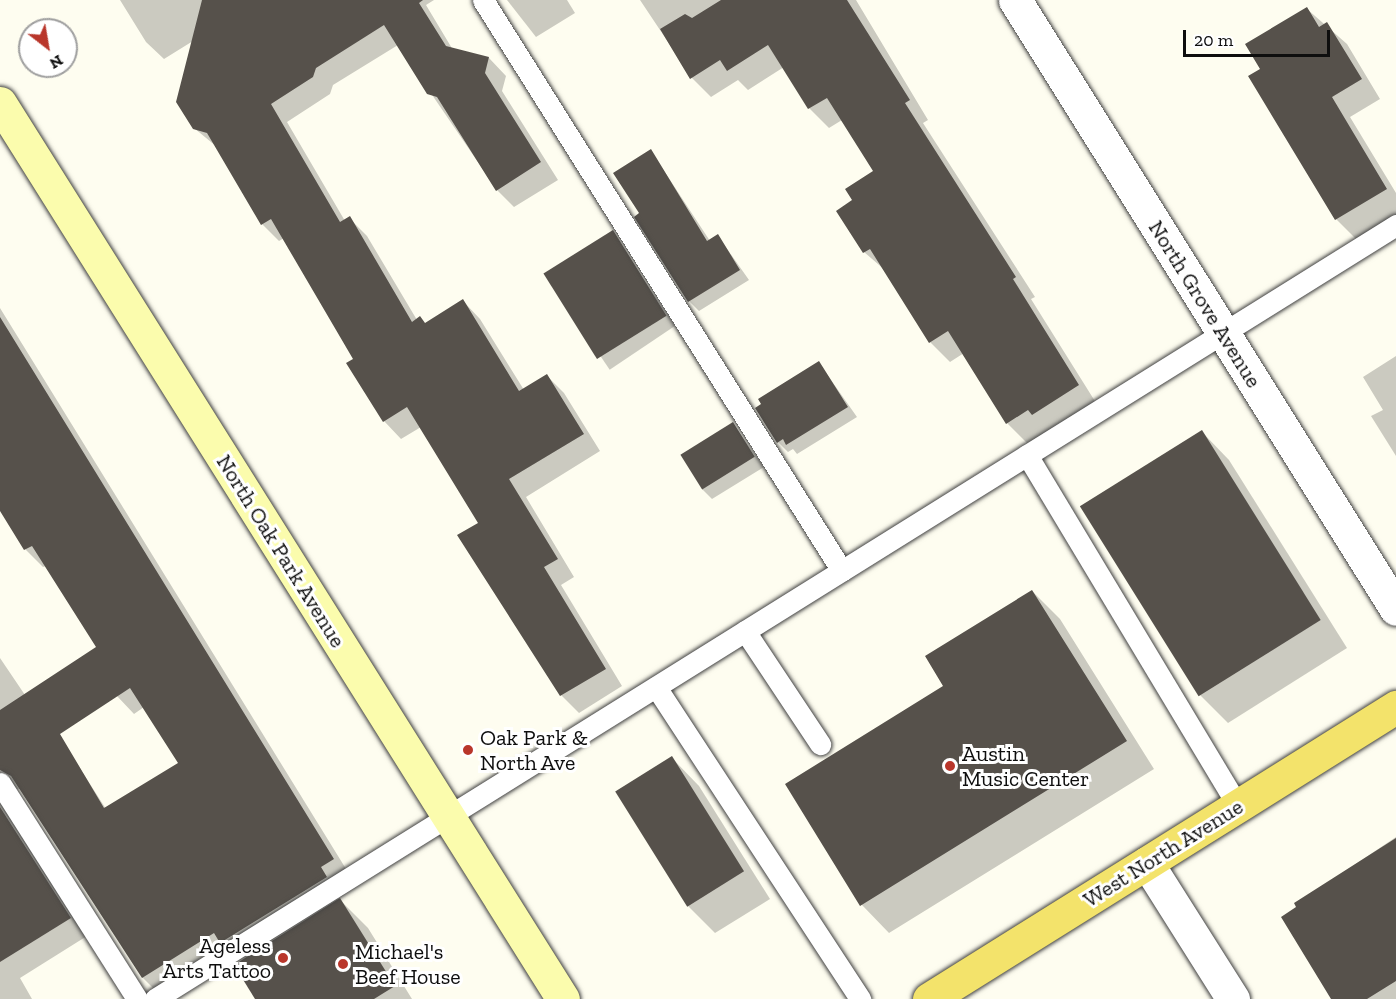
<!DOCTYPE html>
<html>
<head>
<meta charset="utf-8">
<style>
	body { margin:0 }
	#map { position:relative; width:1396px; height:999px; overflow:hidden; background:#fefdf0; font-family:"Zilla Slab",serif }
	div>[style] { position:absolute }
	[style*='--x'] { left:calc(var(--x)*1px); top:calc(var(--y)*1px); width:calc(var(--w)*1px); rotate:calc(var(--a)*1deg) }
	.shadow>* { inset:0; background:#0003; transform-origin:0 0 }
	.building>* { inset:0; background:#56514b; transform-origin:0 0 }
	.roads { filter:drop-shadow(0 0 2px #414141) drop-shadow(0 0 2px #414141) }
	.lane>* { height:21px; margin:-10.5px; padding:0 10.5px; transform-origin:10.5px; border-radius:10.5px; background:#fff }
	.street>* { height:33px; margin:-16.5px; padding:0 16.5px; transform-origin:16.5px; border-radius:16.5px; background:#fff }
	.secondary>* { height:33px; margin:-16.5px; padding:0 16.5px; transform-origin:16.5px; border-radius:16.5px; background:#fbfcad }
	.primary>* { height:33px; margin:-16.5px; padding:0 16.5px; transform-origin:16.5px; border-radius:16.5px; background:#f3e36b }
	.dots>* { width:16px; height:16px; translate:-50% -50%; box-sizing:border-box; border:3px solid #fff; border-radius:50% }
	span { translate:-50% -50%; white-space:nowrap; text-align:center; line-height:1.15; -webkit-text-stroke:6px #fff; paint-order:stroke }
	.street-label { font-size:22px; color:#0e0e0e }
	.poi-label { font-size:22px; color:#0e0e0e }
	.left { translate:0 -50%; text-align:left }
	.right { translate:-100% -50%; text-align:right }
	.north { position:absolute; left:18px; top:18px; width:60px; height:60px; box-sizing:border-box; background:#fff; border:2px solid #9f9f9f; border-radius:50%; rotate:149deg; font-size:16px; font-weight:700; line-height:24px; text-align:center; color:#0e0e0e }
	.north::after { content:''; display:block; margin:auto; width:21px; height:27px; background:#b9362b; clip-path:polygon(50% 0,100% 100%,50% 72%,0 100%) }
	.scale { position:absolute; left:1183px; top:30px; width:147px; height:27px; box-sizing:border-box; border:3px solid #0e0e0e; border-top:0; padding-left:8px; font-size:18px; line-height:21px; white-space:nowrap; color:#0e0e0e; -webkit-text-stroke:4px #fff; paint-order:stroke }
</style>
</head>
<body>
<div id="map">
	<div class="shadow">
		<i style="clip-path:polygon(120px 0,434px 0,426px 5px,453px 50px,489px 58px,506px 76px,502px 91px,558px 180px,514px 207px,497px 190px,398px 45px,333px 85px,330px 94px,287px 122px,345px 221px,349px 218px,367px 236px,417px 320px,426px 324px,463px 301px,480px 319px,524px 390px,547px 376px,564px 393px,600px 451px,526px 497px,574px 577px,561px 585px,622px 686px,579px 713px,561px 695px,460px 536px,480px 523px,421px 427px,401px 439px,384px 421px,355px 359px,284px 238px,279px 241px,262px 224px,217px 147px,194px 128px,193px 41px,164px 59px,146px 42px)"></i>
		<i style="clip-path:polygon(507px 0,567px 0,575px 13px,536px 37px)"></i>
		<i style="clip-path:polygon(640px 0,856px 0,928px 120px,923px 123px,1035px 297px,1031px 299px,1098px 406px,1027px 443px,1007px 423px,964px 353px,950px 362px,930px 342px,886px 271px,864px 252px,854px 201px,875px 171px,842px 120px,829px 128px,809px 108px,784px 67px,748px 90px,738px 80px,711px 97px,692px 78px)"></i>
		<i style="clip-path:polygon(1307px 9px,1347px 44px,1380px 99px,1350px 117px,1396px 193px,1396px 215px,1356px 239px,1336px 219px,1251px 77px,1262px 70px)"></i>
		<i style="clip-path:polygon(651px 151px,710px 241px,718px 236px,749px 280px,699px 311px,689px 301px,641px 214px)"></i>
		<i style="left:612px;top:232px;width:113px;height:79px;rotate:56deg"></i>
		<i style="clip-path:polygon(0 308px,351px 877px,337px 885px,344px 895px,338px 898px,368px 928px,412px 999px,257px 999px,241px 962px,231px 952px,160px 995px,143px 978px,21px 789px,12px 789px,87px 936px,20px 978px,32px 999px,0 999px,0 658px,25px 695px,44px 712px,113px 820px,180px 763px,144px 707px,134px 714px,117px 696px,98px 648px,46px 566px,43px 567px,26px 550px,0 508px)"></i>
		<i style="clip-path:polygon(1396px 356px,1396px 456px,1371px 416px,1383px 410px,1363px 377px)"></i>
		<i style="clip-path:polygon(819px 363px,857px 417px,797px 454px,793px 449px,788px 452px,778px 442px)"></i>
		<i style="clip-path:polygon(733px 424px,764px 467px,712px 499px,702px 489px)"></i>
		<i style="clip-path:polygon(1202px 432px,1229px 460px,1347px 648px,1228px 723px,1200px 695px)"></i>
		<i style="clip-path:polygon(1032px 591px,1060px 619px,1154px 769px,889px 933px,862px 905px,787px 785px,945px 686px)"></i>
		<i style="clip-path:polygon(672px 758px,699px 786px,770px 899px,715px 933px,688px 906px)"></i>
		<i style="clip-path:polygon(1396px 837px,1396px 999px,1333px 999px,1296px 904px)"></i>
	</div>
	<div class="building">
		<i style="clip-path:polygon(202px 0,423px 0,419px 3px,446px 46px,489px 57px,485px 73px,541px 162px,496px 191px,437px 97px,427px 94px,384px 25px,316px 68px,313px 77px,271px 104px,340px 222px,350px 216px,412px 322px,420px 316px,425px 323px,463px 299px,519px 391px,547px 374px,584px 434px,509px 479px,558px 559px,544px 567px,606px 669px,560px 696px,457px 535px,478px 523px,407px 407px,383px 422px,346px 363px,353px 359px,271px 219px,261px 225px,207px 133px,193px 129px,176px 102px)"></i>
		<i style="clip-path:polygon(721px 0,847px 0,910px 100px,905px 103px,1016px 277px,1013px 279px,1079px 385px,1032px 415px,1028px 410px,1006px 424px,948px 331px,929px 343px,870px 249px,863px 253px,836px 211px,852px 200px,845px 189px,873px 171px,827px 98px,808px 109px,768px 45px,727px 71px,720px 60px,690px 79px,660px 29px,685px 14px,692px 18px)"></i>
		<i style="clip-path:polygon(1307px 7px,1319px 27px,1327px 22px,1362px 79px,1332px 97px,1387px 189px,1335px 220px,1248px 76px,1260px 69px,1245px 44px)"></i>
		<i style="clip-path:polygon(651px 149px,707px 241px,718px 234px,740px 270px,688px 302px,634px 217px,639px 213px,613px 173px)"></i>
		<i style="left:613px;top:230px;width:101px;height:82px;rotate:58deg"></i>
		<i style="clip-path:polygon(evenodd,0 317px,334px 859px,321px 867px,327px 877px,220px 943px,214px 933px,142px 978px,11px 776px,0 770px,0 710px,96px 647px,32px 546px,24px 550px,0 511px,0 317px,130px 688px,178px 763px,104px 808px,60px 734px,130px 688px)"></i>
		<i style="clip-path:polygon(819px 361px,848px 407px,786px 445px,783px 439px,777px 443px,755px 408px,761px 404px,758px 399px)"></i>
		<i style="left:733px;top:422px;width:41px;height:62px;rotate:58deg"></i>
		<i style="left:1202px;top:430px;width:224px;height:144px;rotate:58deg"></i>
		<i style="clip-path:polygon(1032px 590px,1127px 741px,860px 906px,785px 784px,943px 686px,925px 656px)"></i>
		<i style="left:672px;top:756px;width:136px;height:67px;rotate:58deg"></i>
		<i style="clip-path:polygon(0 807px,71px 918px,0 962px)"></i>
		<i style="clip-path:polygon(1396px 838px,1396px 981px,1367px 999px,1331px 999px,1281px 917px,1296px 907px,1294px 903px)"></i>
		<i style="clip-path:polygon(340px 898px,395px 986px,374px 999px,255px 999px,234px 965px)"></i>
	</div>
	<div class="roads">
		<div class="lane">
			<i style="--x:483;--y:0;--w:674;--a:57.84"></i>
			<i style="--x:1027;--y:455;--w:410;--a:59"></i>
			<i style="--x:745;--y:631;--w:136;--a:56.4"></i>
			<i style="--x:656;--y:687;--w:373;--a:56.8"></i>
			<i style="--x:0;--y:783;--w:256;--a:57.6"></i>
			<i style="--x:155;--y:999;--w:1463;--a:-31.95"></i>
		</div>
		<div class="street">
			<i style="--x:1015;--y:0;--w:718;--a:57.97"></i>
			<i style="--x:1147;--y:863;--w:161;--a:57.7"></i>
		</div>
		<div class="secondary">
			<i style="--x:0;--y:103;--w:1058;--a:57.86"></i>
		</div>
		<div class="primary">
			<i style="--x:929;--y:999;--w:551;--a:-32.02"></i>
		</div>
	</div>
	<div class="dots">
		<i style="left:468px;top:750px;background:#b9362b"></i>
		<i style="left:950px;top:766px;background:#b9362b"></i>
		<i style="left:283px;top:958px;background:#b9362b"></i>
		<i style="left:343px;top:964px;background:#b9362b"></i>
	</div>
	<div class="street-label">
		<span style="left:1205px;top:304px;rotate:58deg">North Grove Avenue</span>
		<span style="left:281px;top:551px;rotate:58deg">North Oak Park Avenue</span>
		<span style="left:1163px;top:853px;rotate:-32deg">West North Avenue</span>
	</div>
	<div class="poi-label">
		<span class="left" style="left:480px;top:750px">Oak Park &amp;<br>North Ave</span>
		<span class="left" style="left:962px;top:766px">Austin<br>Music Center</span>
		<span class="right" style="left:271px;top:958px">Ageless<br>Arts Tattoo</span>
		<span class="left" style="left:355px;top:964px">Michael's<br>Beef House</span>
	</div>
	<div class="north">N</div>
	<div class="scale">20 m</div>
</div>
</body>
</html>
